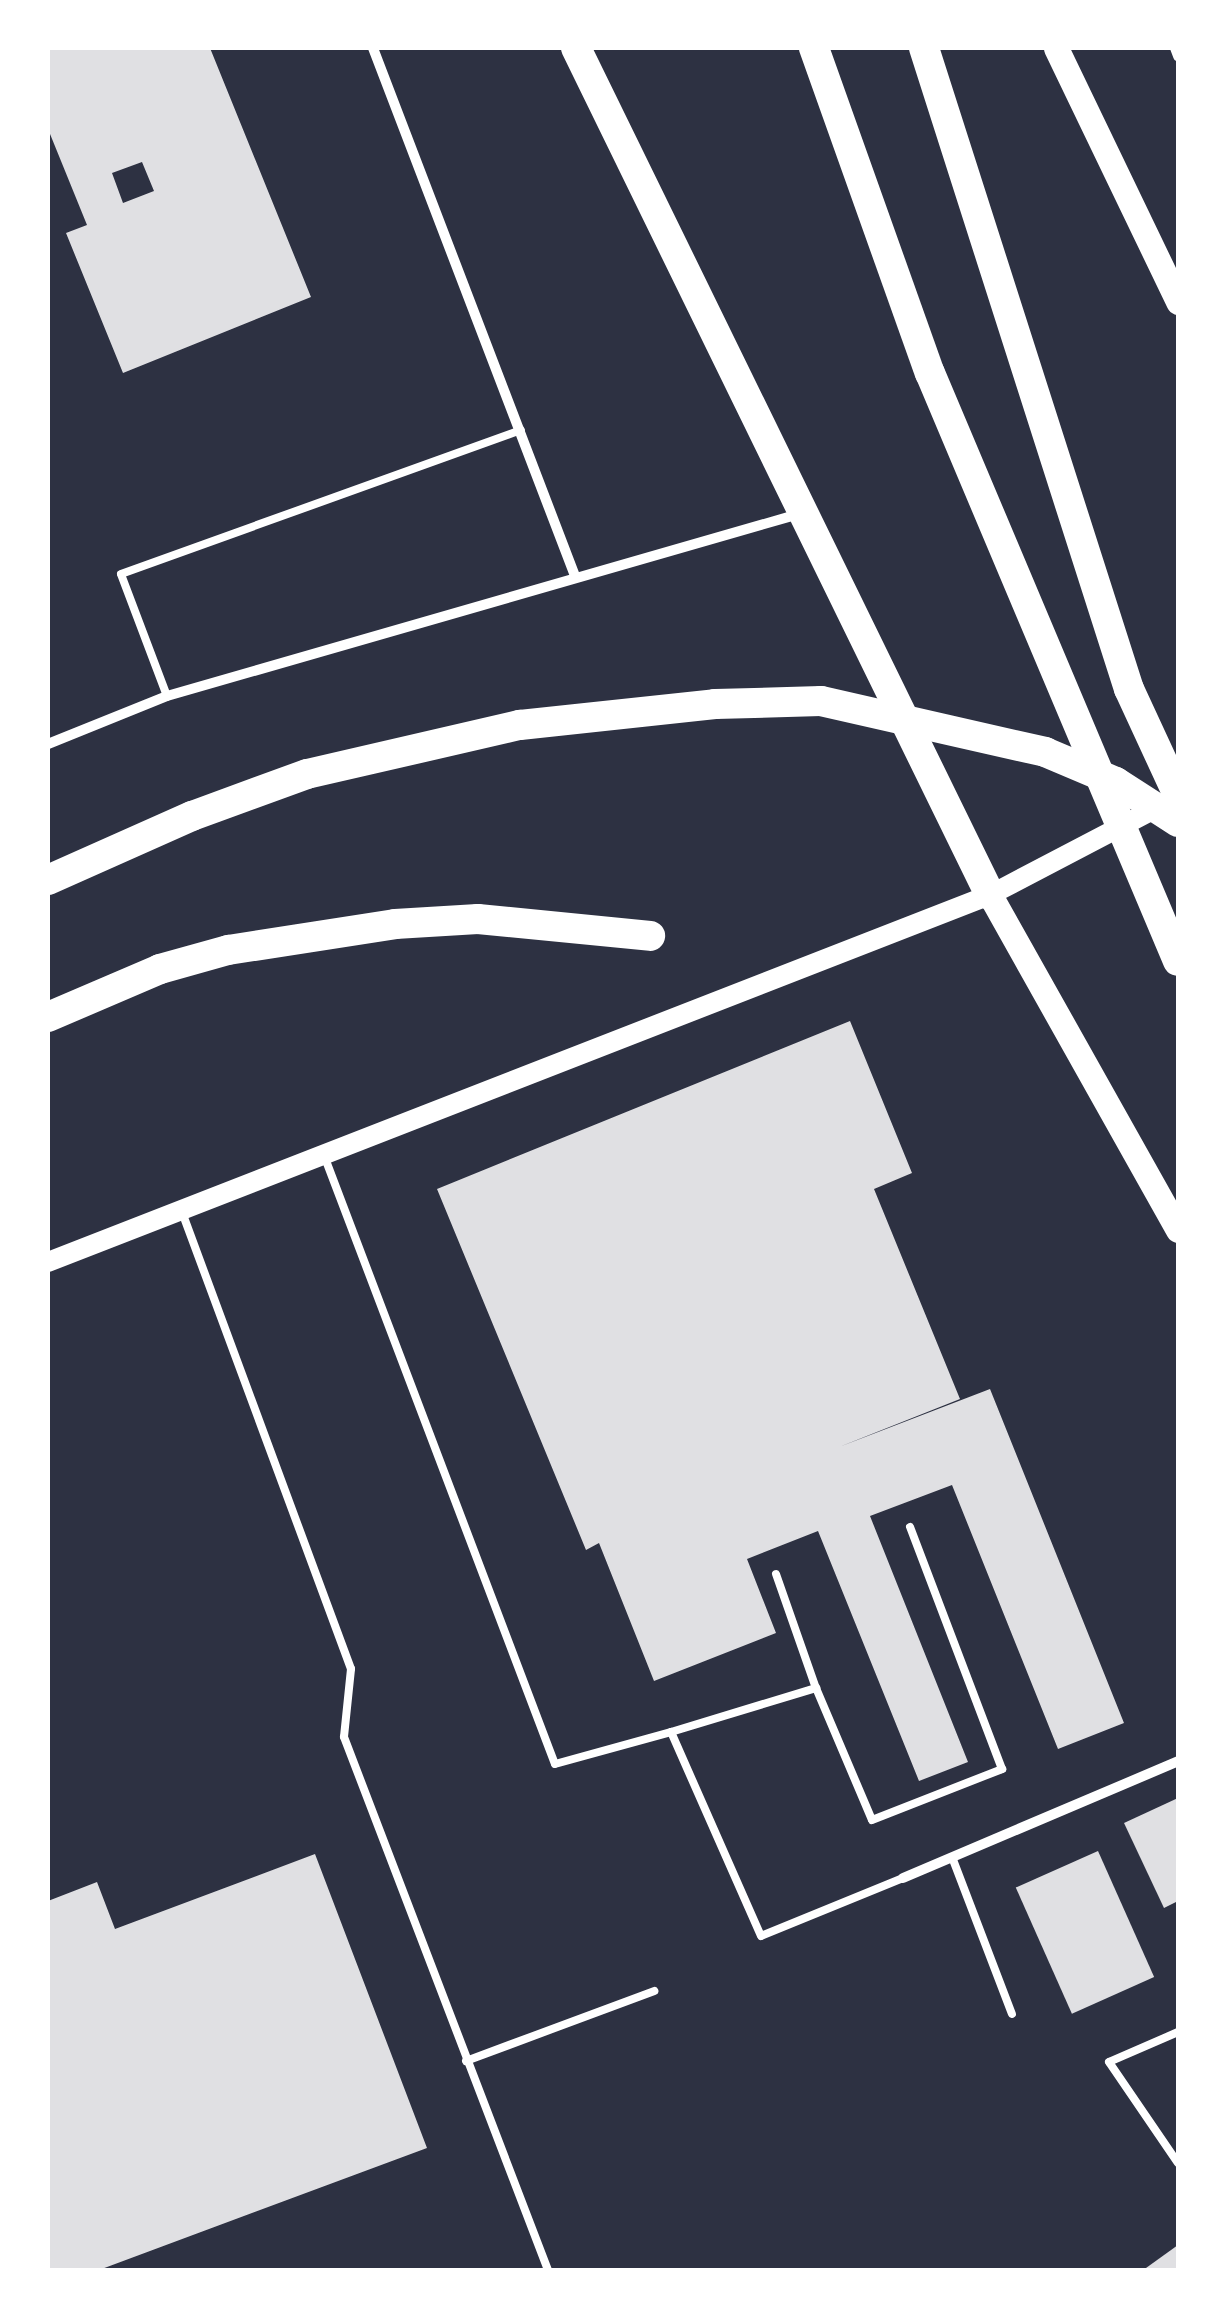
<!DOCTYPE html>
<html>
<head>
<meta charset="utf-8">
<style>
	body { margin:0 }
	#map { position:relative; width:1226px; height:2318px; overflow:hidden; background:#2d3142; font-family:Montserrat,sans-serif }
	div>[style] { position:absolute }
	[style*='--x'] { left:calc(var(--x)*1px); top:calc(var(--y)*1px); width:calc(var(--w)*1px); rotate:calc(var(--a)*1deg) }
	.building>* { inset:0; background:#e0e0e3; transform-origin:0 0 }
	.service>* { height:8px; margin:-4px; padding:0 4px; transform-origin:4px; border-radius:4px; background:#fff }
	.minor>* { height:10px; margin:-5px; padding:0 5px; transform-origin:5px; border-radius:5px; background:#fff }
	.secondary>* { height:20px; margin:-10px; padding:0 10px; transform-origin:10px; border-radius:10px; background:#fff }
	.primary>* { height:25px; margin:-12.5px; padding:0 12.5px; transform-origin:12.5px; border-radius:12.5px; background:#fff }
	.motorway>* { height:30px; margin:-15px; padding:0 15px; transform-origin:15px; border-radius:15px; background:#fff }
	span { translate:-50% -50%; white-space:nowrap; text-align:center; line-height:1.15; -webkit-text-stroke:10px #fff; paint-order:stroke }
	.frame { position:absolute; inset:0; border:50px solid #fff; pointer-events:none }
</style>
</head>
<body>
<div id="map">
	<div class="building">
		<i style="clip-path:polygon(evenodd,48px 48px,210px 48px,311px 297px,123px 373px,66px 233px,87px 225px,48px 129px,48px 48px,142px 162px,154px 191px,123px 203px,112px 173px,142px 162px)"></i>
		<i style="clip-path:polygon(850px 1021px,912px 1173px,874px 1189px,960px 1399px,839px 1447px,990px 1389px,1124px 1723px,1058px 1749px,952px 1485px,870px 1516px,968px 1762px,919px 1781px,818px 1531px,747px 1559px,776px 1633px,654px 1681px,599px 1543px,586px 1550px,437px 1189px)"></i>
		<i style="clip-path:polygon(1178px 1798px,1178px 1901px,1164px 1908px,1124px 1823px)"></i>
		<i style="left:1098px;top:1851px;width:138px;height:90px;rotate:66deg"></i>
		<i style="clip-path:polygon(315px 1854px,427px 2148px,99px 2270px,48px 2270px,48px 1901px,97px 1882px,115px 1929px)"></i>
		<i style="clip-path:polygon(1178px 2245px,1178px 2270px,1147px 2270px,1146px 2268px)"></i>
	</div>
	<div class="service">
		<i style="--x:167;--y:696;--w:130;--a:-110.7"></i>
		<i style="--x:121;--y:574;--w:425;--a:-19.8"></i>
		<i style="--x:325;--y:1158;--w:648;--a:69.22"></i>
		<i style="--x:555;--y:1764;--w:120;--a:-15.4"></i>
		<i style="--x:182;--y:1212;--w:487;--a:69.7"></i>
		<i style="--x:351;--y:1669;--w:68;--a:95.9"></i>
		<i style="--x:344;--y:1737;--w:571;--a:69.06"></i>
		<i style="--x:776;--y:1574;--w:121;--a:70.7"></i>
		<i style="--x:952;--y:1857;--w:168;--a:69.1"></i>
		<i style="--x:903;--y:1878;--w:153;--a:157.8"></i>
		<i style="--x:761;--y:1936;--w:223;--a:-113.8"></i>
		<i style="--x:671;--y:1732;--w:152;--a:-16.9"></i>
		<i style="--x:816;--y:1688;--w:143;--a:67"></i>
		<i style="--x:872;--y:1820;--w:140;--a:-21.4"></i>
		<i style="--x:1002;--y:1769;--w:259;--a:-110.8"></i>
		<i style="--x:1178;--y:2032;--w:75;--a:156.5"></i>
		<i style="--x:1109;--y:2062;--w:122;--a:55.7"></i>
		<i style="--x:466;--y:2061;--w:201;--a:-20.4"></i>
	</div>
	<div class="minor">
		<i style="--x:373;--y:48;--w:565;--a:69.06"></i>
		<i style="--x:1175;--y:48;--w:9;--a:69"></i>
		<i style="--x:48;--y:744;--w:128;--a:-22"></i>
		<i style="--x:167;--y:696;--w:658;--a:-16.07"></i>
		<i style="--x:903;--y:1878;--w:299;--a:-23"></i>
	</div>
	<div class="secondary">
		<i style="--x:48;--y:1262;--w:1011;--a:-21.29"></i>
		<i style="--x:990;--y:895;--w:196;--a:-27.6"></i>
	</div>
	<div class="primary">
		<i style="--x:1056;--y:48;--w:282;--a:64.3"></i>
		<i style="--x:990;--y:895;--w:384;--a:60.7"></i>
	</div>
	<div class="motorway">
		<i style="--x:576;--y:48;--w:943;--a:63.95"></i>
		<i style="--x:814;--y:48;--w:345;--a:70.4"></i>
		<i style="--x:930;--y:373;--w:638;--a:67.13"></i>
		<i style="--x:924;--y:48;--w:673;--a:72.27"></i>
		<i style="--x:1129;--y:689;--w:117;--a:65.2"></i>
		<i style="--x:48;--y:880;--w:158;--a:-24"></i>
		<i style="--x:192;--y:816;--w:122;--a:-20.1"></i>
		<i style="--x:307;--y:774;--w:219;--a:-13"></i>
		<i style="--x:520;--y:725;--w:196;--a:-6.1"></i>
		<i style="--x:715;--y:704;--w:106;--a:-1.6"></i>
		<i style="--x:821;--y:701;--w:230;--a:12.8"></i>
		<i style="--x:1045;--y:752;--w:77;--a:22.9"></i>
		<i style="--x:1116;--y:782;--w:74;--a:32.8"></i>
		<i style="--x:48;--y:1017;--w:122;--a:-23.2"></i>
		<i style="--x:160;--y:969;--w:71;--a:-15.6"></i>
		<i style="--x:228;--y:950;--w:169;--a:-8.8"></i>
		<i style="--x:395;--y:924;--w:83;--a:-3.4"></i>
		<i style="--x:478;--y:919;--w:173;--a:5.6"></i>
	</div>
	<div class="frame"></div>
</div>
</body>
</html>
